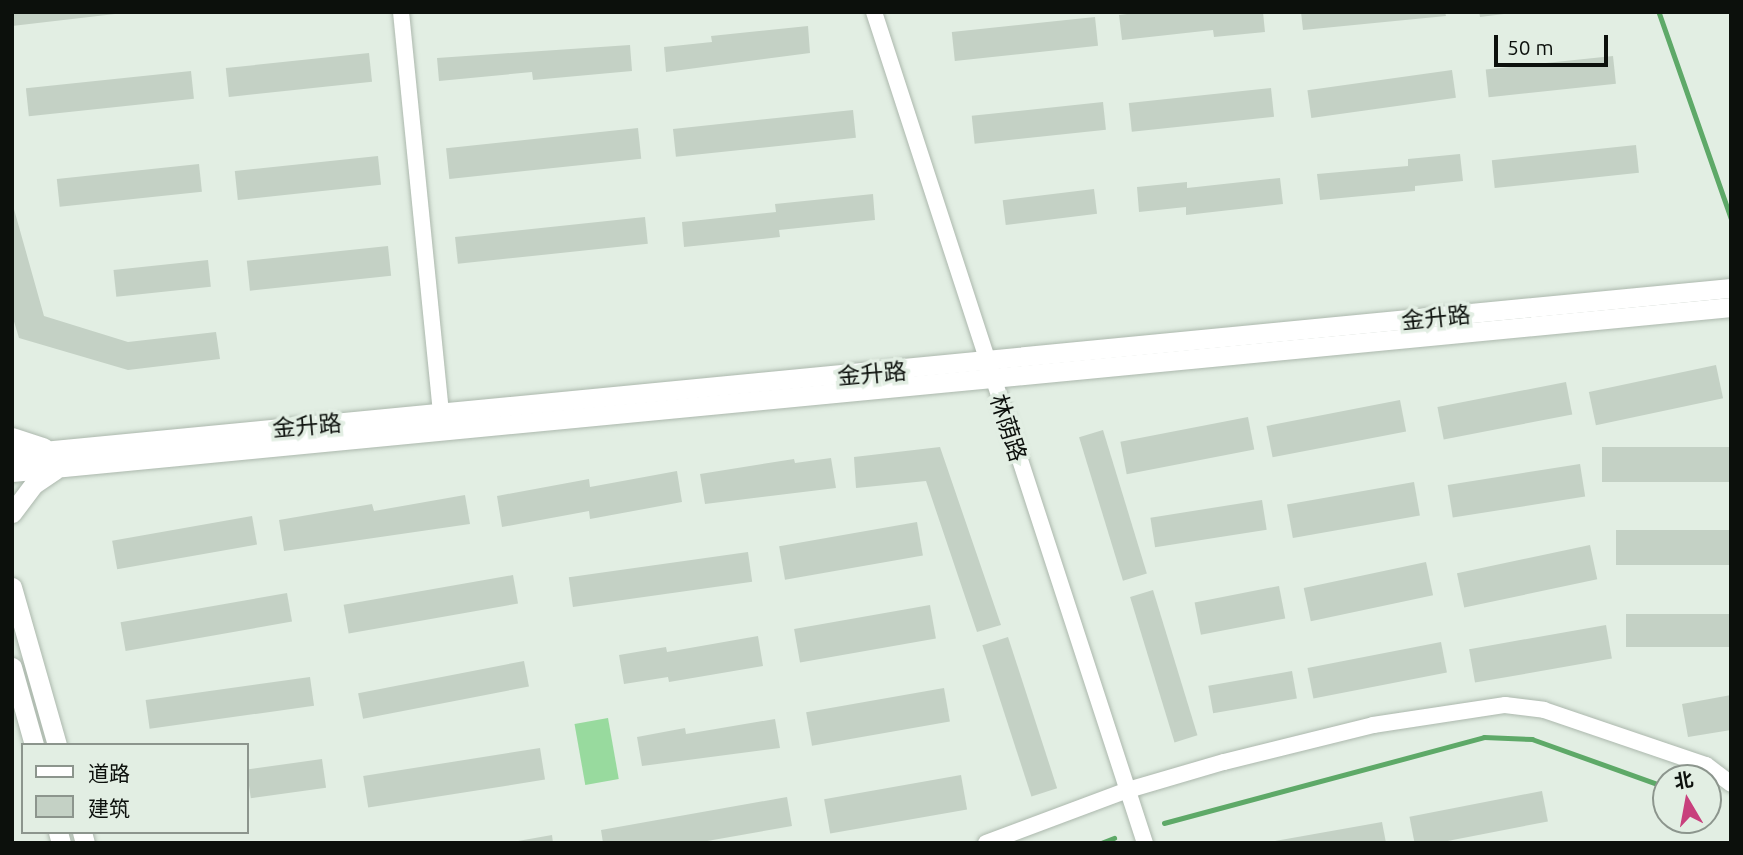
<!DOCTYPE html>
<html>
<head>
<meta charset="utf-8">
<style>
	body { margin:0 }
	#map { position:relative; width:1743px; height:855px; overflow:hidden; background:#e2eee3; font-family:Ubuntu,"Noto Sans SC",sans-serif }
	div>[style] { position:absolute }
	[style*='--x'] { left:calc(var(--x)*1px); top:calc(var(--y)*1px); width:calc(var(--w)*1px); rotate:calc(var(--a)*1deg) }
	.green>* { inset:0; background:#98da9e; transform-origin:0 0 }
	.stream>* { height:4.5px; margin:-2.25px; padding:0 2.25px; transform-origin:2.25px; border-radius:2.25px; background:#5ea968 }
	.building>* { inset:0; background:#c4d1c5; transform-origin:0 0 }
	.roads { filter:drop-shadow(0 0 2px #acb8ad) drop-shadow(0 0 2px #acb8ad) }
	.minor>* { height:16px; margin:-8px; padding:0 8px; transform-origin:8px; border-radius:8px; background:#fff }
	.major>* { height:19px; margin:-9.5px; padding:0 9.5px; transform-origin:9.5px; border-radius:9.5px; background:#fff }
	span { translate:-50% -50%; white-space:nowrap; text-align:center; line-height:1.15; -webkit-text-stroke:7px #e2eee3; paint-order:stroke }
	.street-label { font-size:23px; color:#0c100c }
	.frame { position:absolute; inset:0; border:14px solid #0c100c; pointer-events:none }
	.legend { position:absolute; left:21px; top:743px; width:228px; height:91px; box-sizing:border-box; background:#e2eee3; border:2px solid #8c958d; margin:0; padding:9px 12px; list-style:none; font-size:21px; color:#0c100c }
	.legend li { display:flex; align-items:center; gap:14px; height:35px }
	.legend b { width:35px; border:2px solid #8c958d }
	.north { position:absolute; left:1652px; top:764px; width:70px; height:70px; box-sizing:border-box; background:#e2eee3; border:2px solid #8c958d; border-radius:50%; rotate:350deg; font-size:19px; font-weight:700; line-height:28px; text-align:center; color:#0c100c }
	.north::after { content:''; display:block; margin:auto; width:24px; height:32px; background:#c8407d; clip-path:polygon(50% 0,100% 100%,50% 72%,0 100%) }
	.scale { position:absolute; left:1494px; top:35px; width:114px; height:32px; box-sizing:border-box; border:4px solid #0c100c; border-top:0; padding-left:9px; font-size:21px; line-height:24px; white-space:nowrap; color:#0c100c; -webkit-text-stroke:5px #e2eee3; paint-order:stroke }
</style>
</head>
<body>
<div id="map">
	<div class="green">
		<i style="left:608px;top:718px;width:62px;height:34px;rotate:80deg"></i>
	</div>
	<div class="stream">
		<i style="--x:1659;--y:12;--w:218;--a:70.7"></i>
		<i style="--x:1164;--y:823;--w:331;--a:-15"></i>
		<i style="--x:1484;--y:737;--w:48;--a:2.4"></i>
		<i style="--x:1532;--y:739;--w:142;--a:19.7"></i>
		<i style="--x:1101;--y:843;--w:14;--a:-21"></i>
	</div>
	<div class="building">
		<i style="clip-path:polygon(12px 12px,115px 12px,115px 14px,12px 26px)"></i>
		<i style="clip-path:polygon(1143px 12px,1263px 12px,1265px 32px,1214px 37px,1213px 30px,1122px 40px,1119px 15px)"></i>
		<i style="clip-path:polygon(1301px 12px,1445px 12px,1446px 16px,1303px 30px)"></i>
		<i style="clip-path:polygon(1479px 12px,1504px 12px,1504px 14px,1480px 17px)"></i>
		<i style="left:1095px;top:17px;width:29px;height:144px;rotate:84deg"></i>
		<i style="clip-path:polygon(808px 26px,810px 53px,666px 72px,664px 47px,712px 42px,711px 36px)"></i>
		<i style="clip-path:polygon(630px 45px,632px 71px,533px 80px,532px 72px,439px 81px,437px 58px)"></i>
		<i style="left:369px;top:53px;width:29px;height:144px;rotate:84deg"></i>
		<i style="left:1613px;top:56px;width:28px;height:128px;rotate:84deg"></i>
		<i style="left:1452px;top:70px;width:28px;height:146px;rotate:82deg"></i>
		<i style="left:191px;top:71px;width:28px;height:166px;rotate:84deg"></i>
		<i style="left:1271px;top:88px;width:29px;height:143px;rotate:84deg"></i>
		<i style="left:1103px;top:102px;width:28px;height:132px;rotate:84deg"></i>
		<i style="left:853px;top:110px;width:28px;height:181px;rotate:84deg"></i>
		<i style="left:638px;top:128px;width:31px;height:193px;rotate:84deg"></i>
		<i style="left:1636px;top:145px;width:28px;height:145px;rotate:84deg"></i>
		<i style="clip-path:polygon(1460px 154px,1463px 181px,1415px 186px,1415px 191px,1320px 200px,1317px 174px,1408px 166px,1408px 159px)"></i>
		<i style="left:378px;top:156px;width:29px;height:144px;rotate:84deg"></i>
		<i style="left:199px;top:164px;width:28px;height:143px;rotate:84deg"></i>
		<i style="clip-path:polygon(1280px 178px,1283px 204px,1186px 215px,1186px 207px,1139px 212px,1137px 187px,1187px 182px,1187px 188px)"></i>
		<i style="left:1094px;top:189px;width:25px;height:92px;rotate:83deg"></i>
		<i style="clip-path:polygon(873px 194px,875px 220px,779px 230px,780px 237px,684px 247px,682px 222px,776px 212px,775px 204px)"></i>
		<i style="clip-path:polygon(12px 202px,44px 316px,128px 342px,216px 332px,220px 359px,128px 370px,19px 338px,12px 315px)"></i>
		<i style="left:645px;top:217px;width:27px;height:191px;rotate:84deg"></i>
		<i style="left:388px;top:246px;width:30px;height:142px;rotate:84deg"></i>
		<i style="left:208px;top:260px;width:27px;height:95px;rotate:84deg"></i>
		<i style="left:1716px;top:365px;width:34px;height:130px;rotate:78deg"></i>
		<i style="left:1566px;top:382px;width:33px;height:131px;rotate:79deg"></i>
		<i style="left:1400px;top:400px;width:32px;height:136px;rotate:79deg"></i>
		<i style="left:1248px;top:417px;width:33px;height:130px;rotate:79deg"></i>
		<i style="left:1103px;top:430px;width:150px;height:25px;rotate:73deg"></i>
		<i style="clip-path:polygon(940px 447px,1001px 625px,977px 632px,926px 481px,856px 488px,854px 457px)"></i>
		<i style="left:1731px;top:447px;width:35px;height:129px;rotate:90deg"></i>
		<i style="clip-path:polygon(831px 458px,836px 488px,705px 504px,700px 474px,794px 459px,795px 463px)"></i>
		<i style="left:1580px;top:464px;width:33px;height:134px;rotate:81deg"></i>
		<i style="clip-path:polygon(677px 471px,682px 502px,590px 519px,589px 511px,502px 527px,497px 496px,589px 479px,590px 487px)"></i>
		<i style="left:1414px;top:482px;width:34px;height:129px;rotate:80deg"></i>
		<i style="clip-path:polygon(465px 495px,470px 524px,284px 551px,279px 520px,372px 504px,374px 511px)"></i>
		<i style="left:1262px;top:500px;width:30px;height:113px;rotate:81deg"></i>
		<i style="left:252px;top:516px;width:29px;height:142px;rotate:80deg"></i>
		<i style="left:917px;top:522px;width:34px;height:140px;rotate:80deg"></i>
		<i style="left:1731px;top:530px;width:35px;height:115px;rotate:90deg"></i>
		<i style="left:1590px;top:545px;width:35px;height:136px;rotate:78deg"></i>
		<i style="left:748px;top:552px;width:30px;height:181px;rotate:82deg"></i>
		<i style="left:1426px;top:562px;width:34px;height:125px;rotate:78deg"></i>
		<i style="left:513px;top:575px;width:29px;height:172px;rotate:80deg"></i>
		<i style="left:1279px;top:586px;width:33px;height:86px;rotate:79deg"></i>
		<i style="left:1153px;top:590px;width:152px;height:24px;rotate:73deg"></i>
		<i style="left:287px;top:593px;width:29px;height:169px;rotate:80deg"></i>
		<i style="left:930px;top:605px;width:34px;height:138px;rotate:80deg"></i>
		<i style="left:1731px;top:614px;width:33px;height:105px;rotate:90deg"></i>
		<i style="left:1606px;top:625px;width:34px;height:139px;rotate:80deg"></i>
		<i style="clip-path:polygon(758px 636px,763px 666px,669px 682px,668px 677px,624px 684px,619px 655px,666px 647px,667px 652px)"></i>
		<i style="left:1008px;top:637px;width:159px;height:27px;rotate:72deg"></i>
		<i style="left:1441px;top:642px;width:31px;height:136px;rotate:79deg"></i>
		<i style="left:524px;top:661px;width:26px;height:169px;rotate:79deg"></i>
		<i style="left:1292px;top:671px;width:28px;height:85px;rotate:80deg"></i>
		<i style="left:310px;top:677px;width:29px;height:166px;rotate:82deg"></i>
		<i style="left:944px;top:688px;width:34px;height:140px;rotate:80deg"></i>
		<i style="clip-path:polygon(1731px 695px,1731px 730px,1688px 737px,1682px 704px)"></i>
		<i style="clip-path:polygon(775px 719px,780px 748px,642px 766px,637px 737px,685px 728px,686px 734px)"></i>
		<i style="left:540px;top:748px;width:32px;height:179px;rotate:81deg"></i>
		<i style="left:322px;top:759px;width:29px;height:76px;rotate:82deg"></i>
		<i style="left:961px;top:775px;width:35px;height:139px;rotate:80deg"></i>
		<i style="left:1542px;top:791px;width:31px;height:135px;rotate:79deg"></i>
		<i style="clip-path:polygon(787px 797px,792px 826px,696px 843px,603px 843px,601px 830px)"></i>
		<i style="clip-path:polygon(1382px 822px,1386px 843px,1275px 843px,1275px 841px)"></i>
		<i style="clip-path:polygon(552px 835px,553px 843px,518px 843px,518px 841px)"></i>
	</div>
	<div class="roads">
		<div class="minor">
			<i style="--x:401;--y:12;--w:415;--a:84.3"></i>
			<i style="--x:874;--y:12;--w:874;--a:71.94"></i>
			<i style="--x:986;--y:843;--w:152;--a:-20.5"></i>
			<i style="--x:1128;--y:790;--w:100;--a:-16.3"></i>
			<i style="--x:1224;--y:762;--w:154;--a:-13.9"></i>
			<i style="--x:1373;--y:725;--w:134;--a:-8.6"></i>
			<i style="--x:1505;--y:705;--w:39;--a:7"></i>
			<i style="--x:1544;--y:710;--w:171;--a:18.8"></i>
			<i style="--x:1706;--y:765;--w:31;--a:37"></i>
		</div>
		<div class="major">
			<i style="--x:12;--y:437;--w:33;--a:18"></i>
			<i style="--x:12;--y:454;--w:1727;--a:-5.52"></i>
			<i style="--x:12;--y:472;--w:1727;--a:-5.48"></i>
			<i style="--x:12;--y:513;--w:36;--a:-53"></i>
			<i style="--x:34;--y:484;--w:25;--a:-34"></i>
			<i style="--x:12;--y:587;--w:164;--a:74.1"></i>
			<i style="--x:12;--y:667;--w:81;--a:74.2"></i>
			<i style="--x:58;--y:832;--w:11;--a:75"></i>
			<i style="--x:82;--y:832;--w:11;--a:75"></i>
		</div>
	</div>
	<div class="street-label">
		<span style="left:1436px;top:318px;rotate:-6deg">金升路</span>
		<span style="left:872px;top:374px;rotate:-5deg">金升路</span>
		<span style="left:307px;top:426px;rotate:-5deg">金升路</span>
		<span style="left:1008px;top:428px;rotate:72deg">林荫路</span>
	</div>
	<div class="frame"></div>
	<ul class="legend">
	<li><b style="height:9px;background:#fff"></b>道路</li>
	<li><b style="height:19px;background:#c4d1c5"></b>建筑</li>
	</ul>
	<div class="north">北</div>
	<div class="scale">50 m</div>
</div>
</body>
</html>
